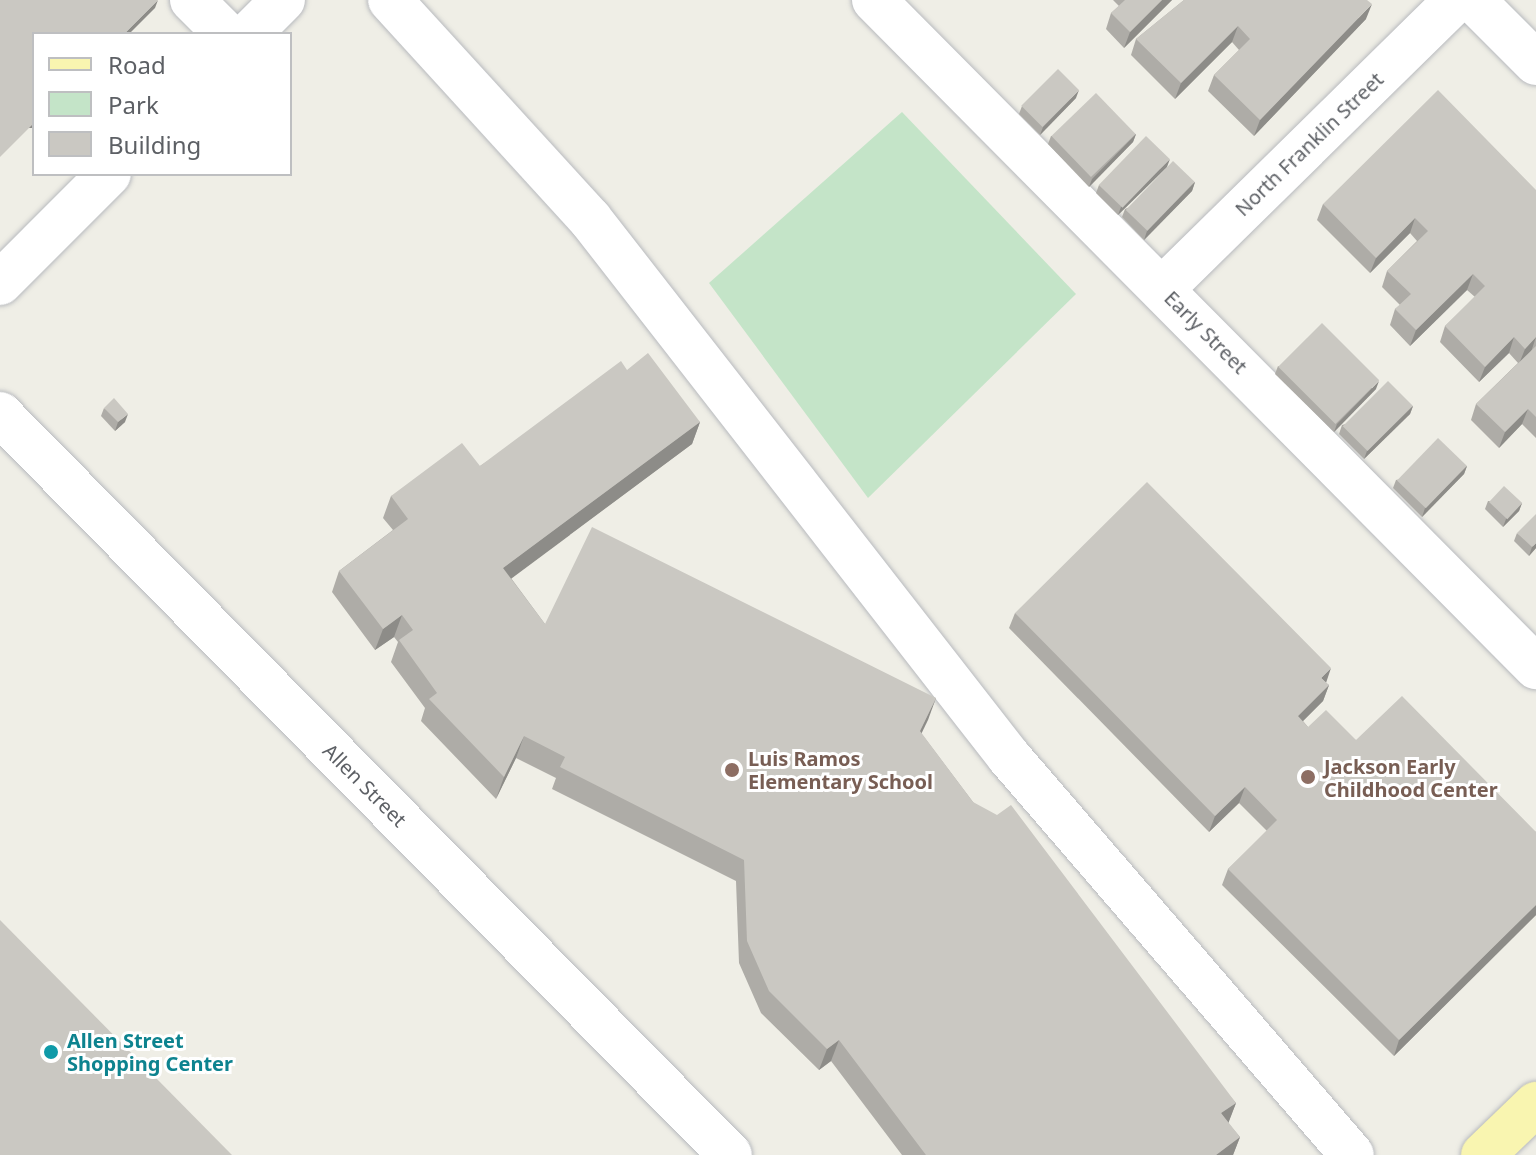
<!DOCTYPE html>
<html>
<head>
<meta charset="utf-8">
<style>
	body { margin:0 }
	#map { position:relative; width:1536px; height:1155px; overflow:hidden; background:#efeee6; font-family:"Noto Sans",sans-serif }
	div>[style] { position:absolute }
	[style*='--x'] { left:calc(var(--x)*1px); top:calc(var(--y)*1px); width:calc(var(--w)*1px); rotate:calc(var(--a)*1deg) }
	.green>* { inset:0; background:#c4e4c8 }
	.roads { filter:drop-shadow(0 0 2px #b8babe) drop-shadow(0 0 2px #b8babe) }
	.minor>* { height:44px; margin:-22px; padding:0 22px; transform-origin:22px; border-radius:22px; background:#fff }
	.major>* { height:44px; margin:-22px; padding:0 22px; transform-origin:22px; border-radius:22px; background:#f9f5b0 }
	.wall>* { inset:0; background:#aeaca7 }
	.shaded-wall>* { inset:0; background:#8d8c88; transform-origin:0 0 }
	.building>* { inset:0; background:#cac8c2; transform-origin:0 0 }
	.dots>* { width:22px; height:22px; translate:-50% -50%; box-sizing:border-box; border:4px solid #fff; border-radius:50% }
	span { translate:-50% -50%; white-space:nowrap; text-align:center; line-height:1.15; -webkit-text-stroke:6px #fff; paint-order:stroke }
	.street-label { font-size:20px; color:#5d6065 }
	.education-label { font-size:20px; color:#785e54; font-weight:700 }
	.left { translate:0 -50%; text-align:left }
	.culture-label { font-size:20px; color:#0d838f; font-weight:700 }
	.legend { position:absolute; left:32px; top:32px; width:260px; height:144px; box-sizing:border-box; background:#fff; border:2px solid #bebfc1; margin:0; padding:10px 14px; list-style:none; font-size:24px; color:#5d6065 }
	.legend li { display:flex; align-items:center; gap:16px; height:40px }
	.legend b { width:40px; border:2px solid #bebfc1 }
</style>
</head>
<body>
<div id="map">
	<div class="green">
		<i style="clip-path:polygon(902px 112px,1076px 294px,868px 498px,709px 283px)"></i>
	</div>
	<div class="roads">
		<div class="minor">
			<i style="--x:192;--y:0;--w:48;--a:45"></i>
			<i style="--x:390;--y:0;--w:297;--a:47.6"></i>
			<i style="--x:590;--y:219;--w:682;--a:52.09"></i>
			<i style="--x:1009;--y:757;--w:525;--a:49.24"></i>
			<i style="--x:874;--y:0;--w:940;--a:45.22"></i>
			<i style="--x:1473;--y:0;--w:89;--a:45"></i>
			<i style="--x:249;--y:34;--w:48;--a:-45"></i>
			<i style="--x:0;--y:283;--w:154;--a:-45"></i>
			<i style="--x:1162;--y:289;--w:412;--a:-44.5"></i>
			<i style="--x:0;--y:414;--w:1040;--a:45.43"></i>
		</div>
		<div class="major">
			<i style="--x:1483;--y:1155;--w:74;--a:-43.9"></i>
		</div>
	</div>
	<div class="wall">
		<i style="clip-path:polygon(1113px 0,1172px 0,1124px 48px,1106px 29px,1111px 13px,1119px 6px)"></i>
		<i style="clip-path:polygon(1184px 0,1366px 19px,1254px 136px,1208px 91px,1214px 75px,1239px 50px,1232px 42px,1175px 99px,1131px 55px,1136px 39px)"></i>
		<i style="clip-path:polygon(1076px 98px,1040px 135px,1019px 114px,1022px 106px)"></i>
		<i style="clip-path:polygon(1136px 134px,1133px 142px,1089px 187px,1048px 144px,1051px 136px)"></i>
		<i style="clip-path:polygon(1167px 167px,1118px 215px,1096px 193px,1099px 185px)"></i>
		<i style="clip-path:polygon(1195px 182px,1192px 191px,1144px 240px,1122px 217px,1125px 209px)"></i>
		<i style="clip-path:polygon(1536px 190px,1536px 438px,1522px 424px,1499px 448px,1471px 420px,1476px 404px,1518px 363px,1509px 353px,1479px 382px,1440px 342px,1445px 326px,1475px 297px,1467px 290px,1410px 346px,1390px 325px,1395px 309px,1400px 305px,1382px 287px,1387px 271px,1417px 241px,1410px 233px,1370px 273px,1317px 220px,1323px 204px)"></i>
		<i style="clip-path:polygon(1278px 366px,1376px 389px,1334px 432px,1275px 374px)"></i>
		<i style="clip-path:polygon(627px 370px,700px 422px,692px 444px,511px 578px,545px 624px,936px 698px,921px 733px,973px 802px,1236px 1103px,1228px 1123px,1240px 1137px,1233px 1155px,902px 1155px,831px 1061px,819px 1070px,761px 1013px,739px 963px,736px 881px,552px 789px,556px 778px,516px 758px,496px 799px,421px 721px,425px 708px,391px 662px,398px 642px,394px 637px,375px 650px,332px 592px,339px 571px,393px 530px,383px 518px,391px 496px,480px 466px)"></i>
		<i style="clip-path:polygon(1413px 406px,1410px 414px,1364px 459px,1339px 434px,1342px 425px)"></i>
		<i style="clip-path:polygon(104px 408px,125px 422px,115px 431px,101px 416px)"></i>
		<i style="clip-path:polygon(1467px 466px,1464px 474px,1422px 517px,1393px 488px,1396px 480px)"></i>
		<i style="clip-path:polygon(1488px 501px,1522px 503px,1519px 511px,1503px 527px,1485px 509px)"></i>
		<i style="clip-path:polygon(1517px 533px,1536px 548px,1529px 556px,1514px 541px)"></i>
		<i style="clip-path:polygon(1015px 613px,1326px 683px,1329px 685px,1323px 701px,1303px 721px,1308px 727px,1356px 740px,1536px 832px,1536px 915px,1394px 1056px,1222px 885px,1228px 869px,1267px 831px,1239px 803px,1209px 832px,1009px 628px)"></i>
	</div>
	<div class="shaded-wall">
		<i style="clip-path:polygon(158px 0,155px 8px,129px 34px,124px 34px)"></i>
		<i style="clip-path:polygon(1162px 0,1172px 0,1124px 48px,1130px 32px)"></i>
		<i style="clip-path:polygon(1372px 4px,1366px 19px,1254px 136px,1260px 120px)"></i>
		<i style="clip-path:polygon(1238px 26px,1232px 42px,1175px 99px,1181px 83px)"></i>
		<i style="clip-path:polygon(1079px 90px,1076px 98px,1040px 135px,1043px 127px)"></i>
		<i style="left:34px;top:123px;width:5px;height:48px;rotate:90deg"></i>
		<i style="clip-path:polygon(1136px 134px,1133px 142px,1089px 187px,1092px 179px)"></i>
		<i style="clip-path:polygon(1170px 159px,1167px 167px,1118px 215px,1121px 207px)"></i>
		<i style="clip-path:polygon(1195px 182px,1192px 191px,1144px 240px,1147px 231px)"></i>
		<i style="clip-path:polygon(1415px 218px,1410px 233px,1370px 273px,1376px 258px)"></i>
		<i style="clip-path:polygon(1473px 274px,1467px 290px,1410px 346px,1416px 330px)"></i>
		<i style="clip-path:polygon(1514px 337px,1509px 353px,1479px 382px,1485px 367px)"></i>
		<i style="clip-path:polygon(1536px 337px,1531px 352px,1519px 364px,1525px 349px)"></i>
		<i style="clip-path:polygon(1379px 381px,1376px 389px,1334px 432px,1337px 424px)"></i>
		<i style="clip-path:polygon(1413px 406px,1410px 414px,1364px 459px,1367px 451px)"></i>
		<i style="clip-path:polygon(1528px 409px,1522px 424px,1499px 448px,1505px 432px)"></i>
		<i style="clip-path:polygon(128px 414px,125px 422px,115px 431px,118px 422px)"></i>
		<i style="clip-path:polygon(700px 422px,692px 444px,496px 590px,503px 568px)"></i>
		<i style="clip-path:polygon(1467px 466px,1464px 474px,1422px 517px,1425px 508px)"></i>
		<i style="clip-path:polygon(1522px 503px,1519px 511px,1503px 527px,1506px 519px)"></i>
		<i style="clip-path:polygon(1536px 543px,1536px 548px,1529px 556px,1532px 547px)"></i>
		<i style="clip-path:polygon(402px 615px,394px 637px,375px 650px,383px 629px)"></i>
		<i style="clip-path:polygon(1331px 668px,1326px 683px,1321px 678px)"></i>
		<i style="clip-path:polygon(1329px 685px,1323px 701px,1292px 732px,1298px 716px)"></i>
		<i style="clip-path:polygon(936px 698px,928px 720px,912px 753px,920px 731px)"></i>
		<i style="clip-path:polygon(524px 736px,516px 758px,496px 799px,504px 777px)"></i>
		<i style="clip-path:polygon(1245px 787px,1239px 803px,1209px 832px,1215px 816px)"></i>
		<i style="clip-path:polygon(1536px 905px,1536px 915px,1394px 1056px,1399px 1040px)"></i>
		<i style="clip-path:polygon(839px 1040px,831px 1061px,819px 1070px,827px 1049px)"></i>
		<i style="clip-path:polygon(1236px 1103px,1228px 1124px,1221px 1113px)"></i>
		<i style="clip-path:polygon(1240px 1137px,1233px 1155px,1216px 1155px)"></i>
	</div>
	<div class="building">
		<i style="clip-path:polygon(0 0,158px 0,124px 34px,34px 34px,34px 123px,0 157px)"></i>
		<i style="clip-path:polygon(1125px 0,1162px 0,1130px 32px,1111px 13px)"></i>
		<i style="clip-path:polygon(1184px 0,1367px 0,1372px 4px,1260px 120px,1214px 75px,1250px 39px,1238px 26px,1181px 83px,1136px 39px)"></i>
		<i style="left:1058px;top:69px;width:30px;height:52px;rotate:45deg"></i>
		<i style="clip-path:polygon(1438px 90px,1536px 190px,1536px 337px,1525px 349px,1514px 337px,1485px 367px,1445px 326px,1485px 286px,1473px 274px,1416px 330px,1395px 309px,1411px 294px,1387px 271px,1428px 231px,1415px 218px,1376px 258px,1323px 204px)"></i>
		<i style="left:1096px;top:93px;width:57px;height:62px;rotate:46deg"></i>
		<i style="left:1146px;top:136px;width:33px;height:68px;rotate:44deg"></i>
		<i style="left:1173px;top:161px;width:30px;height:68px;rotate:44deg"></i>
		<i style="left:1322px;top:323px;width:81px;height:62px;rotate:45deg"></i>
		<i style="clip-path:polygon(1536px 346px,1536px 417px,1528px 409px,1505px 432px,1476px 404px)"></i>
		<i style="clip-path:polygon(648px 353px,700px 422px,503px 568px,545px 624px,592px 527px,936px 698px,920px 731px,973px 802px,997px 815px,1011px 805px,1236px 1103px,1221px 1113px,1240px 1137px,1216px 1155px,926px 1155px,839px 1040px,827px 1049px,769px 991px,747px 941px,744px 860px,560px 767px,565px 757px,524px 736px,504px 777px,429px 699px,437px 693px,399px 640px,413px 630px,402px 615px,383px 629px,339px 571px,408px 519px,391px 496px,462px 443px,480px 466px,621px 361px,627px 370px)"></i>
		<i style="left:1388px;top:381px;width:35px;height:64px;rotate:45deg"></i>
		<i style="clip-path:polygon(114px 398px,128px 414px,118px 422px,104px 408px)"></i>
		<i style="left:1438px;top:438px;width:40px;height:59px;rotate:44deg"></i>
		<i style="clip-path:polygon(1147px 482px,1331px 668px,1321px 678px,1329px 685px,1298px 716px,1308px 727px,1326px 710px,1356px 740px,1402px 696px,1536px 832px,1536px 905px,1399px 1040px,1228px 869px,1277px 820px,1245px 787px,1215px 816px,1015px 613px)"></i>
		<i style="left:1504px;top:486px;width:25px;height:22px;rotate:43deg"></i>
		<i style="clip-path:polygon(1536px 514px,1536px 543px,1532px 547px,1517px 533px)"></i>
		<i style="clip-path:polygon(0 920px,232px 1155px,0 1155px)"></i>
	</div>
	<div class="dots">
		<i style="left:732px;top:770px;background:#8d6e63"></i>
		<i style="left:1308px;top:777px;background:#8d6e63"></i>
		<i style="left:51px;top:1052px;background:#0f9aa8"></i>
	</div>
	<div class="street-label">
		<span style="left:1309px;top:144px;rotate:-44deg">North Franklin Street</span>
		<span style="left:1206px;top:332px;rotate:45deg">Early Street</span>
		<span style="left:365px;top:785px;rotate:45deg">Allen Street</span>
	</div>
	<div class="education-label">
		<span class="left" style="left:748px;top:770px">Luis Ramos<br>Elementary School</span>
		<span class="left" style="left:1324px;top:778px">Jackson Early<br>Childhood Center</span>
	</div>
	<div class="culture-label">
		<span class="left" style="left:67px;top:1052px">Allen Street<br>Shopping Center</span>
	</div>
	<ul class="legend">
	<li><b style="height:10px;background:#f9f5b0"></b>Road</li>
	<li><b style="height:22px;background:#c4e4c8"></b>Park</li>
	<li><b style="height:22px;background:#cac8c2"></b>Building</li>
	</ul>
</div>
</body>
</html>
